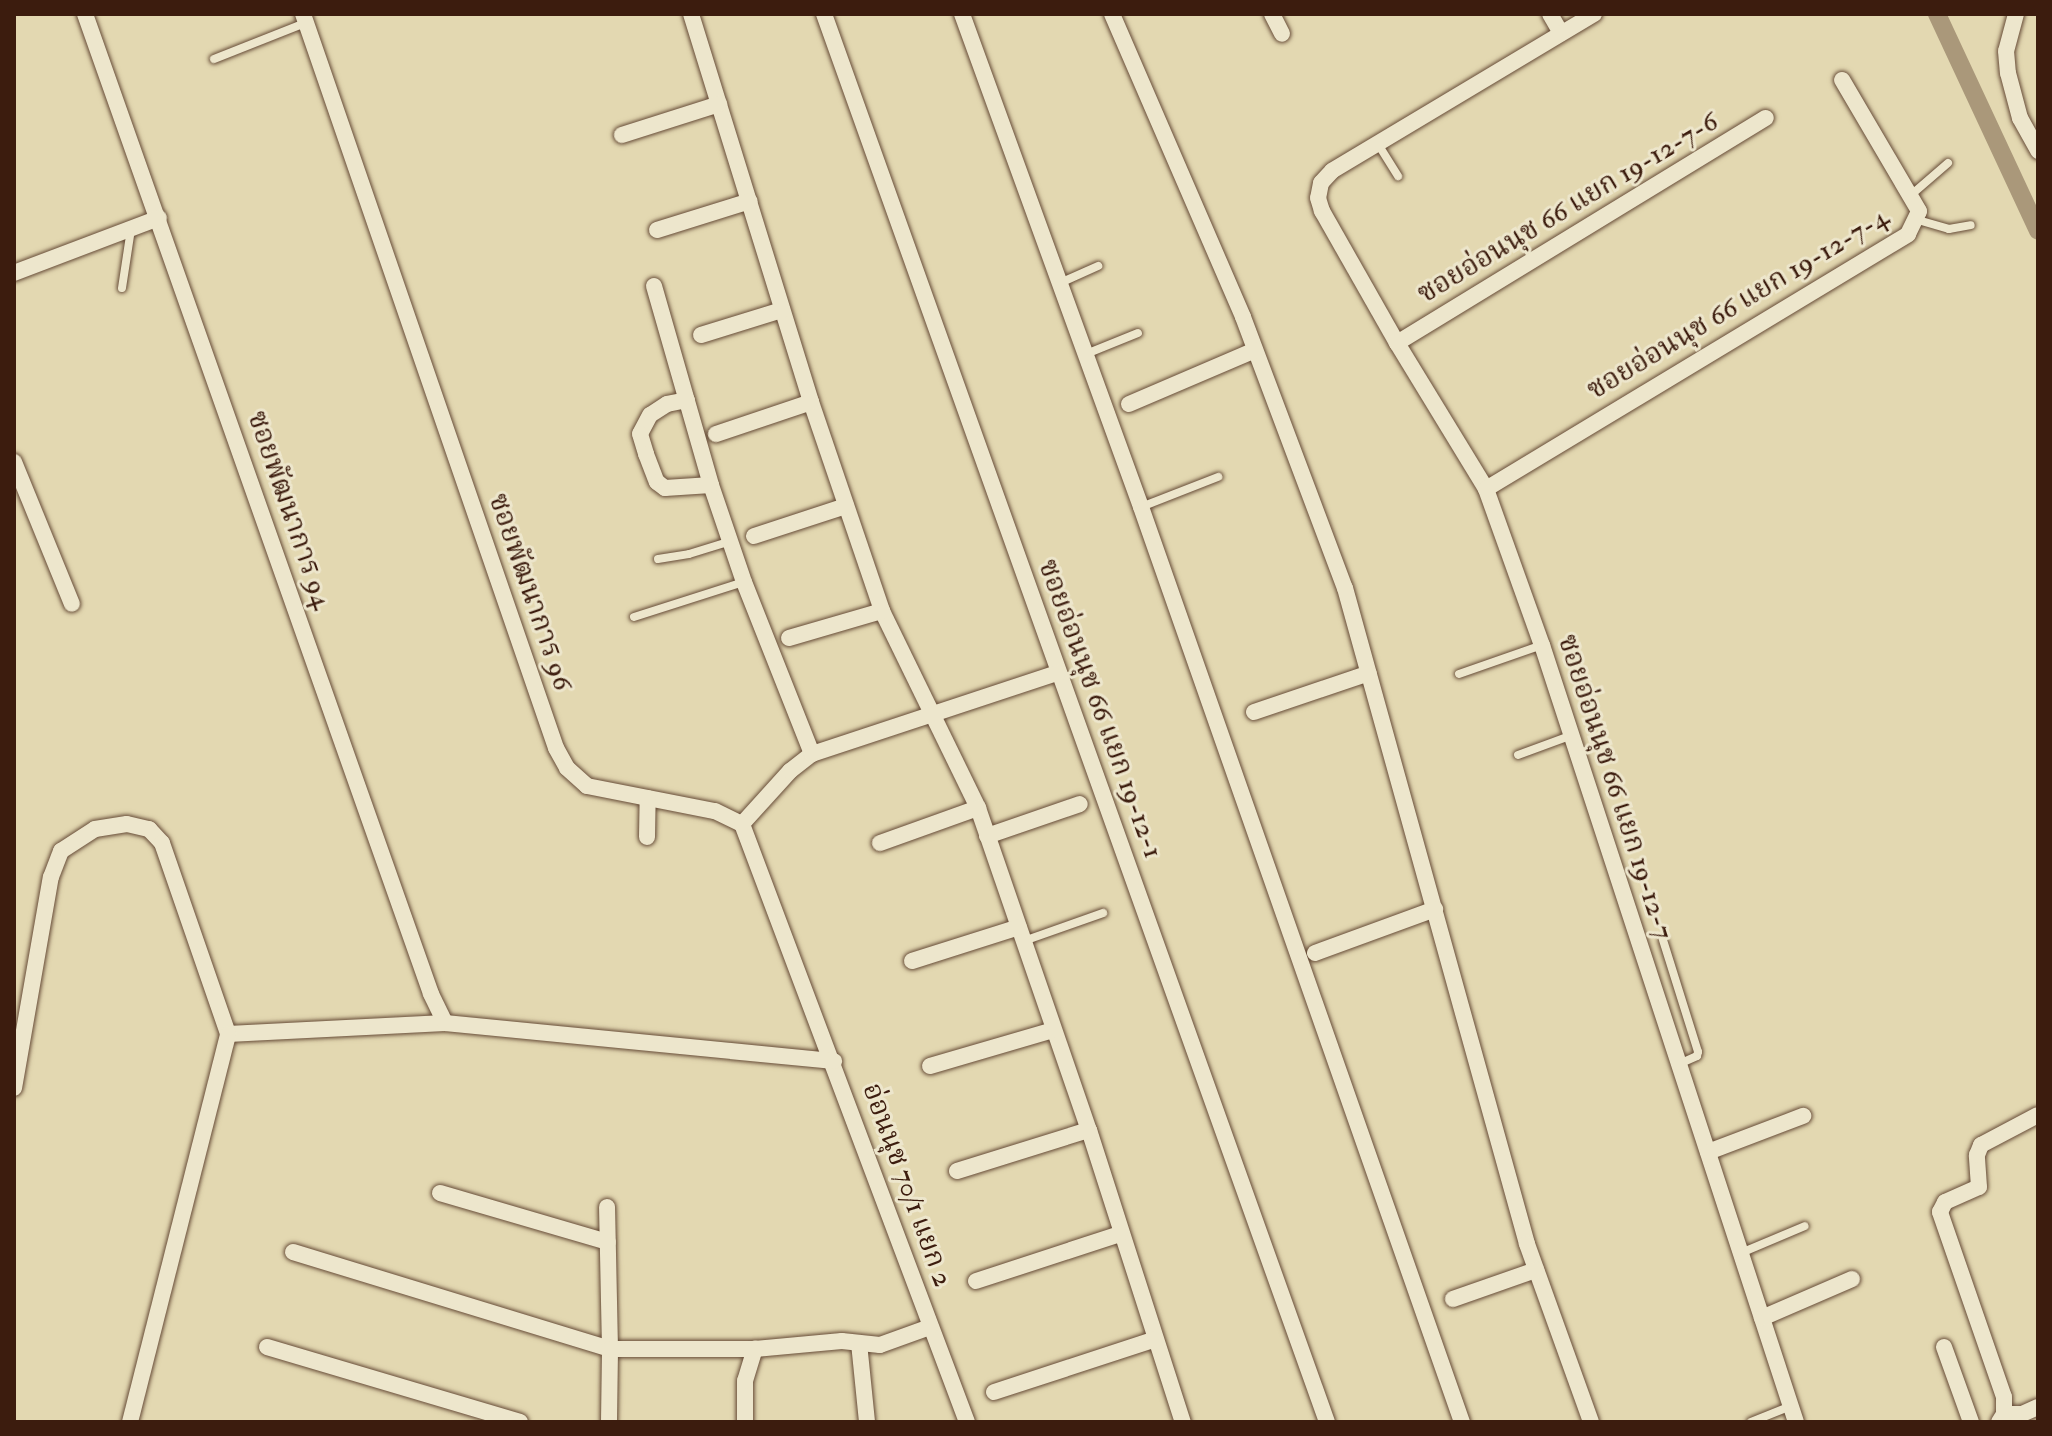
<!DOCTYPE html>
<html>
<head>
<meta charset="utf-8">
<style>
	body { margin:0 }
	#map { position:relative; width:2052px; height:1436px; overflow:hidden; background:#e3d8b1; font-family:"IM FELL Double Pica","Noto Serif Thai",serif }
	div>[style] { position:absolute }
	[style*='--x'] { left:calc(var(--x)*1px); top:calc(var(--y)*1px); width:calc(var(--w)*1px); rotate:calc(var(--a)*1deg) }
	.canal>* { height:18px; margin:-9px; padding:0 9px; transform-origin:9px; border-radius:9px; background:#aa987a }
	.roads { filter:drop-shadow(0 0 2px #664b37) drop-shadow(0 0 2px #664b37) }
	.service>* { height:8px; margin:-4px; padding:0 4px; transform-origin:4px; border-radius:4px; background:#ede6cc }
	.minor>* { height:16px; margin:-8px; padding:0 8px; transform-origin:8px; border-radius:8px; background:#ede6cc }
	span { translate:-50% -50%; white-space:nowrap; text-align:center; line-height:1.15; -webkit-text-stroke:6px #ede6cc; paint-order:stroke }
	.street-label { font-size:28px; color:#3c1c0e }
	.frame { position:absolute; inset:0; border:16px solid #3c1c0e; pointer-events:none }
</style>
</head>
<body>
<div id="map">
	<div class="canal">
		<i style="--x:1937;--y:14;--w:239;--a:65"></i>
	</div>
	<div class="roads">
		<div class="service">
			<i style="--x:214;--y:59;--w:98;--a:-21.6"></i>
			<i style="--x:1378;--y:144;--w:38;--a:58"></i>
			<i style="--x:1911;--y:195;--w:49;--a:-40.9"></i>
			<i style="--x:1918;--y:220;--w:32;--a:16"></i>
			<i style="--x:1949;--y:229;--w:22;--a:-10"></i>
			<i style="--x:1060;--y:283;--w:42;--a:-24.1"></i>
			<i style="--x:122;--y:288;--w:60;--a:-81.3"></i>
			<i style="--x:1086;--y:354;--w:56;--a:-22"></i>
			<i style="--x:1141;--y:507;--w:83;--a:-21.3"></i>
			<i style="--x:658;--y:559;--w:31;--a:-9"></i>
			<i style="--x:689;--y:554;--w:44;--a:-17.2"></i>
			<i style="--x:634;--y:617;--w:115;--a:-17.7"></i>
			<i style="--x:1459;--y:674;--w:88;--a:-19.3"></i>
			<i style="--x:1518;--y:755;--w:55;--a:-20.1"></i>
			<i style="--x:1663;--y:940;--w:117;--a:72.6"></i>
			<i style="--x:1698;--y:1052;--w:4;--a:104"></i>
			<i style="--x:1697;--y:1056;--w:20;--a:156"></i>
			<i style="--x:1024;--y:941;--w:84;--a:-19.5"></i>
			<i style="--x:1741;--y:1253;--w:69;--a:-22.9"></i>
			<i style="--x:1751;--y:1422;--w:43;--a:-21.8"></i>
		</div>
		<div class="minor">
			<i style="--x:85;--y:14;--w:1039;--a:70.55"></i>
			<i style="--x:431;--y:994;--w:32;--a:64"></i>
			<i style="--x:303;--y:14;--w:776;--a:70.98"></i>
			<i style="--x:556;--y:748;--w:23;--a:61"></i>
			<i style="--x:567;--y:768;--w:27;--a:42"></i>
			<i style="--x:587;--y:786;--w:130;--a:11.1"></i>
			<i style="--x:715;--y:811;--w:30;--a:26"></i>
			<i style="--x:742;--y:824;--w:639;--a:69.38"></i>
			<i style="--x:691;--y:14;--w:406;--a:72.8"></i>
			<i style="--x:811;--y:402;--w:221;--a:71.2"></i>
			<i style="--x:882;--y:611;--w:219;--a:64"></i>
			<i style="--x:978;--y:808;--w:341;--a:71"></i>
			<i style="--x:1089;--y:1130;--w:307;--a:72.2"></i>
			<i style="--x:824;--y:14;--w:1495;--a:70.34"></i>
			<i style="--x:962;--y:14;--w:524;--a:70.04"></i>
			<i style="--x:1141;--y:507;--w:970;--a:70.67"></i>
			<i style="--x:1112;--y:14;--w:330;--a:66.6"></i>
			<i style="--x:1243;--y:317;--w:290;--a:69.4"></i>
			<i style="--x:1345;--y:588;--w:681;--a:74.49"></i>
			<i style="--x:1527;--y:1244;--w:189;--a:70.2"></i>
			<i style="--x:1272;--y:14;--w:22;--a:63"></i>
			<i style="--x:1550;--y:14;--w:22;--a:60"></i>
			<i style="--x:1594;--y:14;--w:305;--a:149.1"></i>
			<i style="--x:1332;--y:171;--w:16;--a:133"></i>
			<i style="--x:1321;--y:183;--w:15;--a:101"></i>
			<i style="--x:1318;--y:198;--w:14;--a:73"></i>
			<i style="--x:1322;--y:211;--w:152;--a:60.4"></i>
			<i style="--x:1397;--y:343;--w:171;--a:58.6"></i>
			<i style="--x:1486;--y:489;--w:166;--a:70.3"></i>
			<i style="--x:1542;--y:645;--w:817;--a:71.9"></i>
			<i style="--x:2016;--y:14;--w:38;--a:105"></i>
			<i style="--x:2006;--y:51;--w:22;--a:85"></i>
			<i style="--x:2008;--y:73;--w:47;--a:75.1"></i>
			<i style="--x:2020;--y:118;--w:38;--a:61"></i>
			<i style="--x:622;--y:135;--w:102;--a:-17.7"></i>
			<i style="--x:657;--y:230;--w:97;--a:-17.3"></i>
			<i style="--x:14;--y:273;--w:155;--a:-20.8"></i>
			<i style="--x:654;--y:286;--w:207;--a:74"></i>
			<i style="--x:711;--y:485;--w:102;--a:71.2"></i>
			<i style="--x:744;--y:582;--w:185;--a:68.4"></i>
			<i style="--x:701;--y:335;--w:85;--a:-17.2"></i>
			<i style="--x:1397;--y:343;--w:432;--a:-31.4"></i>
			<i style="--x:687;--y:400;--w:20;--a:169"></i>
			<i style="--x:667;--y:404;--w:20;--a:147"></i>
			<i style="--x:650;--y:415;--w:21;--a:118"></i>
			<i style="--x:640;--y:434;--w:21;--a:73"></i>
			<i style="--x:646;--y:454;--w:30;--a:69"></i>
			<i style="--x:657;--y:482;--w:10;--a:37"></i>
			<i style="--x:665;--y:488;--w:46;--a:-3.7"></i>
			<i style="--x:1129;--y:404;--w:137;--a:-23.2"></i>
			<i style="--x:716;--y:434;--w:100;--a:-18.6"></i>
			<i style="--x:14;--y:462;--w:153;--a:67.8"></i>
			<i style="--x:1486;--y:489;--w:493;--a:-31.1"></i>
			<i style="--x:1908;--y:234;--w:25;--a:-64"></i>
			<i style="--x:1919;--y:211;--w:152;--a:-120.4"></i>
			<i style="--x:754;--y:536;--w:97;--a:-18.1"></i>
			<i style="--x:789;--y:638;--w:97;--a:-16.2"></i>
			<i style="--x:1254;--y:712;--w:121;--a:-18.7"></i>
			<i style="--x:742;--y:824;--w:72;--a:-47.8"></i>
			<i style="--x:790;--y:771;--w:28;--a:-38"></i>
			<i style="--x:812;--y:754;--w:258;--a:-18.3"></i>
			<i style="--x:987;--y:836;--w:98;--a:-19"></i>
			<i style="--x:647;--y:837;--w:39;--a:-89"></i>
			<i style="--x:880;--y:843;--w:104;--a:-19.7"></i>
			<i style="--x:1315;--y:953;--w:128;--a:-20.1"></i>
			<i style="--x:912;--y:961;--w:112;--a:-17.6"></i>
			<i style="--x:930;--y:1066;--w:128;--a:-16.3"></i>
			<i style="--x:14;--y:1088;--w:214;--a:-80.1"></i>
			<i style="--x:51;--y:877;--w:28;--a:-69"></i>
			<i style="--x:61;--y:851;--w:40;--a:-32.9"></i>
			<i style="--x:95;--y:829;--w:32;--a:-9"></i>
			<i style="--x:127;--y:824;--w:23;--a:13"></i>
			<i style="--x:149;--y:829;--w:19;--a:47"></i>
			<i style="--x:162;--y:843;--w:202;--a:70.9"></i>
			<i style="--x:228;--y:1034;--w:217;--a:-2.9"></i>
			<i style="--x:445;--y:1023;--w:391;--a:5.6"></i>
			<i style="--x:1708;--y:1152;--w:102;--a:-20.8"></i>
			<i style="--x:957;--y:1171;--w:138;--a:-17.3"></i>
			<i style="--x:440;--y:1193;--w:175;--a:16.3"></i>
			<i style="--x:293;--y:1252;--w:332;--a:17"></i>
			<i style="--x:610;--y:1349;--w:142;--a:-91.2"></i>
			<i style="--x:976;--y:1281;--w:151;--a:-18.1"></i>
			<i style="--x:1453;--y:1299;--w:88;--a:-19.3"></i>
			<i style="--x:1762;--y:1318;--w:98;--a:-23.4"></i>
			<i style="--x:859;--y:1343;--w:79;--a:84.2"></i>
			<i style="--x:267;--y:1347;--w:264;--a:16.5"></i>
			<i style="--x:1944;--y:1347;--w:80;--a:70.2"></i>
			<i style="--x:994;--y:1392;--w:170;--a:-18.1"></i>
			<i style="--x:2004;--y:1414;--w:18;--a:0"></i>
			<i style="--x:2022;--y:1414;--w:17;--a:-24"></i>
			<i style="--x:130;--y:1422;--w:400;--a:-75.8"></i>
			<i style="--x:609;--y:1422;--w:73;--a:-89.2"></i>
			<i style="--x:610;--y:1349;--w:145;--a:0"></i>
			<i style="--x:755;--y:1349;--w:87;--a:-5.3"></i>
			<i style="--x:842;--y:1341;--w:38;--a:6"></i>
			<i style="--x:880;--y:1345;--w:53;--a:-19.8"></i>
			<i style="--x:745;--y:1422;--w:41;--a:-90"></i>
			<i style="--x:745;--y:1381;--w:34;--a:-73"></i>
			<i style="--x:1999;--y:1422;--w:9;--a:-58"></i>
			<i style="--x:2004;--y:1414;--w:17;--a:-90"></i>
			<i style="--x:2004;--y:1397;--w:196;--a:-109.1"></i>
			<i style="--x:1940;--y:1212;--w:11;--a:-63"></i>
			<i style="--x:1945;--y:1202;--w:37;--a:-24"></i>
			<i style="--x:1979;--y:1187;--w:32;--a:-94"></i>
			<i style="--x:1977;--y:1155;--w:11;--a:-68"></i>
			<i style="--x:1981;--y:1145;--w:64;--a:-27.8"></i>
		</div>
	</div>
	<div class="street-label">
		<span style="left:1568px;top:208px;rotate:-31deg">ซอยอ่อนนุช 66 แยก 19-12-7-6</span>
		<span style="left:1738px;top:304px;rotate:-31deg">ซอยอ่อนนุช 66 แยก 19-12-7-4</span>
		<span style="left:289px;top:510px;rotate:71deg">ซอยพัฒนาการ 94</span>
		<span style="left:530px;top:592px;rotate:71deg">ซอยพัฒนาการ 96</span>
		<span style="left:1100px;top:709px;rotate:70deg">ซอยอ่อนนุช 66 แยก 19-12-1</span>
		<span style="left:1615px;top:787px;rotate:72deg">ซอยอ่อนนุช 66 แยก 19-12-7</span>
		<span style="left:907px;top:1185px;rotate:70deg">อ่อนนุช 70/1 แยก 2</span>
	</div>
	<div class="frame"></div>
</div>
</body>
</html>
